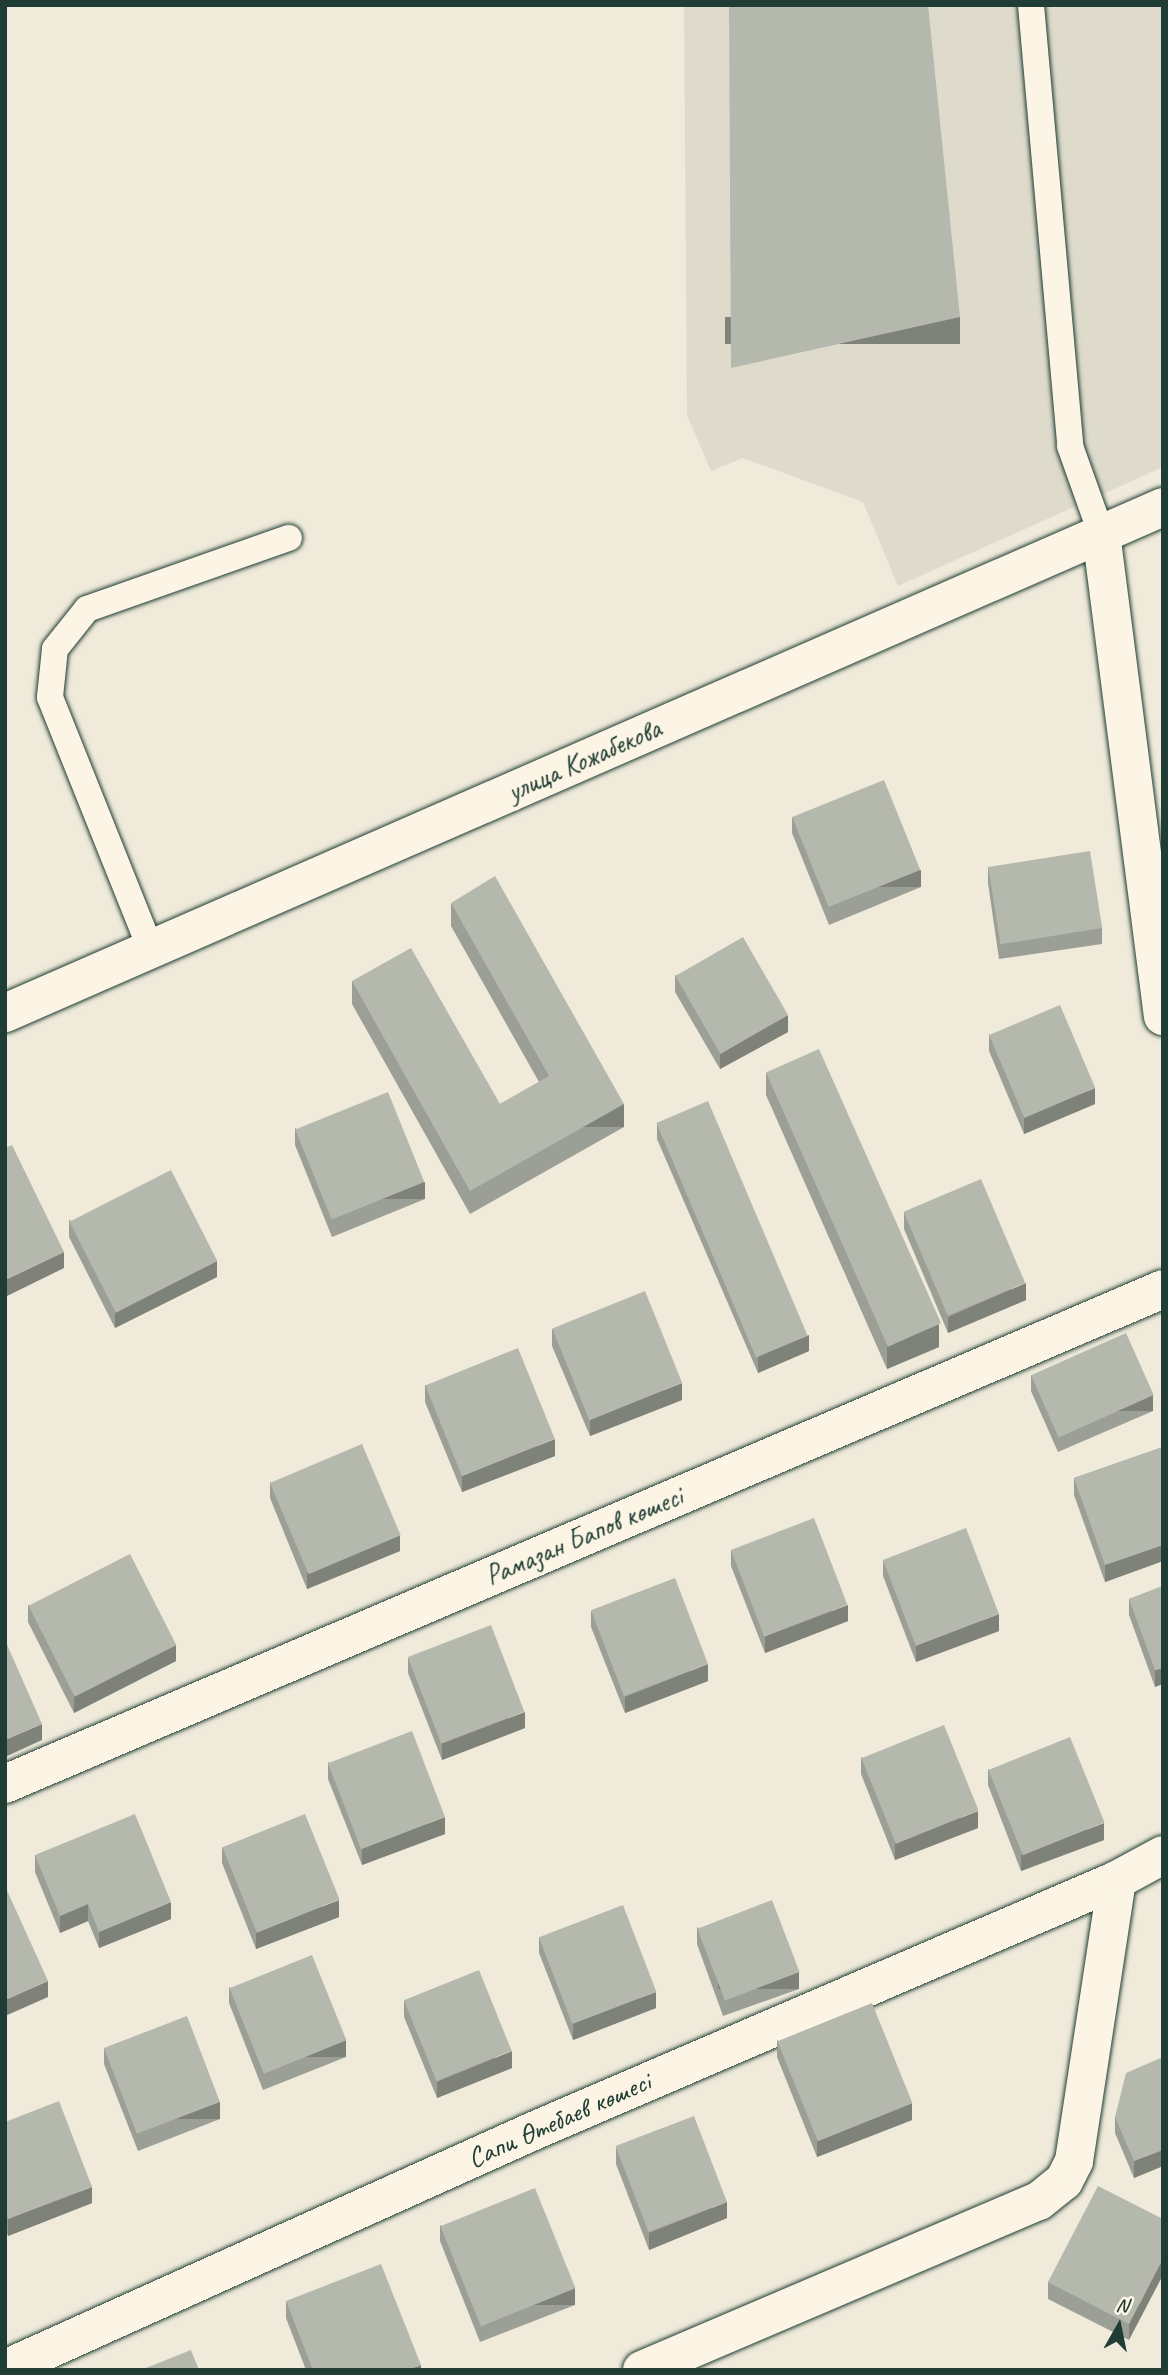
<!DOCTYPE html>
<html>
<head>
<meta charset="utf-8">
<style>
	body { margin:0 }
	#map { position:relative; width:1168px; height:2375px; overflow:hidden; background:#efeada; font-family:Caveat,sans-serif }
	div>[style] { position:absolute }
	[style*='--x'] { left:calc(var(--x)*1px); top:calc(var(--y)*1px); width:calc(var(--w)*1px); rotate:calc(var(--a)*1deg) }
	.built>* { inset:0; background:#dedbcc }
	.roads { filter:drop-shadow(0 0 2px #1f3d34) drop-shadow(0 0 2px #1f3d34) }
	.lane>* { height:26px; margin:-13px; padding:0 13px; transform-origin:13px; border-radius:13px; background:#fcf5e5 }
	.street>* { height:38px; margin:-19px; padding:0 19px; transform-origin:19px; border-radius:19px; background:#fcf5e5 }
	.secondary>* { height:38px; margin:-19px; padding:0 19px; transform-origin:19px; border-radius:19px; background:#fcf5e5 }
	.wall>* { inset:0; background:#9c9f95 }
	.shaded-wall>* { inset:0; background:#7f8279; transform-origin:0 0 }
	.building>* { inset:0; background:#b5b9ad; transform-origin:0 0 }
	span { translate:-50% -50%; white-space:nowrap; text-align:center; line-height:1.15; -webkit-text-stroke:7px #fcf5e5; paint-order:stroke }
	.street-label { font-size:28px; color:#1f3d34 }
	.frame { position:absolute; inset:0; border:7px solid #1f3d34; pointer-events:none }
	.north { position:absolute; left:1084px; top:2291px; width:70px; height:70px; -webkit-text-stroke:5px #fcf5e5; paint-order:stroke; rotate:9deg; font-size:19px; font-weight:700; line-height:28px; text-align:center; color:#1f3d34 }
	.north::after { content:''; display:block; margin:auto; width:24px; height:32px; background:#1f3d34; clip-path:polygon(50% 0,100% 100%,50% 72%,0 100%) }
</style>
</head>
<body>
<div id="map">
	<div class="built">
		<i style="clip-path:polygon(684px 5px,1163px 5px,1163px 467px,898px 586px,863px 502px,743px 458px,711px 471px,687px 415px)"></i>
	</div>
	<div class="roads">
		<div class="lane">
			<i style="--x:1031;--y:5;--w:443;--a:84.9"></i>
			<i style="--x:1070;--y:446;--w:92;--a:70.4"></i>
			<i style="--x:151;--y:950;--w:272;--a:-111.8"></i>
			<i style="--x:50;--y:697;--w:48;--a:-84.1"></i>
			<i style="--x:55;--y:649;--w:51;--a:-51.3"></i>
			<i style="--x:87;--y:609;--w:214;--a:-19.4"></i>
		</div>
		<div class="street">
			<i style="--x:1101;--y:533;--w:487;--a:82.7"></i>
			<i style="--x:5;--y:1784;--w:1259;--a:-23.14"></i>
			<i style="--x:5;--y:2369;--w:577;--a:-24.25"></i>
			<i style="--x:531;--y:2132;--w:638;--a:-23.27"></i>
			<i style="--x:642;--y:2370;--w:431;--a:-23.1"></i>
			<i style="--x:1039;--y:2201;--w:32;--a:-39"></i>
			<i style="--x:1064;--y:2181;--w:22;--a:-63"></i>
			<i style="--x:1074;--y:2161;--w:284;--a:-81.3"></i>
			<i style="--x:1117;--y:1880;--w:52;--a:-28.5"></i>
		</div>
		<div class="secondary">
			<i style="--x:5;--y:1013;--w:1264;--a:-23.6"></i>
		</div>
	</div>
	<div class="wall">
		<i style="clip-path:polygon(792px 817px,921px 887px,829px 925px,792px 833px)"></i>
		<i style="clip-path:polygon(988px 867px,1102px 928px,1102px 944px,999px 959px,988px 883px)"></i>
		<i style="clip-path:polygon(451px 903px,624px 1127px,470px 1214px,352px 1004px,352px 981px,500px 1104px,539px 1082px,451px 926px)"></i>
		<i style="clip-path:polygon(675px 975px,788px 1032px,720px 1069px,675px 992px)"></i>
		<i style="clip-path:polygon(989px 1034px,1095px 1104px,1024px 1134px,989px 1051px)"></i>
		<i style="clip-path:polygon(766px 1072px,939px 1347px,887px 1369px,766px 1095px)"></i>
		<i style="clip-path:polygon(657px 1123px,809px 1351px,758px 1373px,657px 1139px)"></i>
		<i style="clip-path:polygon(295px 1128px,425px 1199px,332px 1237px,295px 1145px)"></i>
		<i style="clip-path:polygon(904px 1212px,1026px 1300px,948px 1333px,904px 1229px)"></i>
		<i style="clip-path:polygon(69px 1220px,217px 1277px,115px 1328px,69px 1237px)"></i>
		<i style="clip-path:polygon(552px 1329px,682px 1400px,590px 1436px,552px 1346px)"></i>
		<i style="clip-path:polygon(1031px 1375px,1153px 1411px,1058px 1452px,1031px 1391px)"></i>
		<i style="clip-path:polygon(425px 1385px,555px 1456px,462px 1492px,425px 1402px)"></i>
		<i style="clip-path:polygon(1163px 1447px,1163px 1561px,1105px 1582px,1074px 1495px,1074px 1478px)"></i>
		<i style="clip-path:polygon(270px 1482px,400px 1551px,307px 1589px,270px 1498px)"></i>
		<i style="clip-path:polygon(731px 1550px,848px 1621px,765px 1653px,731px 1566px)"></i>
		<i style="clip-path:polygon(883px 1560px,999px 1631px,916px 1662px,883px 1576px)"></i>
		<i style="clip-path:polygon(1163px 1586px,1155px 1687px,1129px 1615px,1129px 1599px)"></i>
		<i style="clip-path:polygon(28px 1605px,176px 1661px,74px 1713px,28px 1622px)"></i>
		<i style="clip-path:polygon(591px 1611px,708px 1681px,625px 1713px,591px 1627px)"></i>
		<i style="clip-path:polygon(408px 1657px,525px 1728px,442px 1760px,408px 1673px)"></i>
		<i style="clip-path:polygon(861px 1757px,978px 1828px,895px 1860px,861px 1774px)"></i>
		<i style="clip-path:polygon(328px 1762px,445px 1834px,362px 1865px,328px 1779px)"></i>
		<i style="clip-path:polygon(988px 1769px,1104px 1840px,1021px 1871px,988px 1785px)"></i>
		<i style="clip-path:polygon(222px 1847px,339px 1917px,256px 1949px,222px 1863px)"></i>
		<i style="clip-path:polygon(35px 1855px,171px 1919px,99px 1948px,88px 1921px,60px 1933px,35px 1872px)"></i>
		<i style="clip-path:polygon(697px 1927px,799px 1989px,723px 2016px,697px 1944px)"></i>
		<i style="clip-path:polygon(539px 1937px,656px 2008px,573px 2040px,539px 1953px)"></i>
		<i style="clip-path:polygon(229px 1987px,346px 2057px,263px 2090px,229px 2003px)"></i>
		<i style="clip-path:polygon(404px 2000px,512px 2068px,437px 2098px,404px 2017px)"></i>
		<i style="clip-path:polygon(777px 2040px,912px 2120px,817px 2157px,777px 2057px)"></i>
		<i style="clip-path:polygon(104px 2048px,220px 2119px,138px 2151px,104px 2064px)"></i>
		<i style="clip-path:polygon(1163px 2057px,1163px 2166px,1134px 2178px,1115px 2133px,1115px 2117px)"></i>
		<i style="clip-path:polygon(5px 2122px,92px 2203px,8px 2236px,5px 2228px)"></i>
		<i style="clip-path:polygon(616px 2148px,727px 2218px,649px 2250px,616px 2164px)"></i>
		<i style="clip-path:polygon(1163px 2219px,1129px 2340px,1048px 2299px,1048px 2282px)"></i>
		<i style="clip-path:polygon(440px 2225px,575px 2305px,480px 2342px,440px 2241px)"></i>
		<i style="clip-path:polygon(286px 2301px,421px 2370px,306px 2370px,286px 2318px)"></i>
	</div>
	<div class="shaded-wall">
		<i style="left:960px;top:317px;width:27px;height:235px;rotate:90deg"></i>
		<i style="left:921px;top:870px;width:17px;height:100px;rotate:90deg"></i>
		<i style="clip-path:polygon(788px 1015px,788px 1032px,720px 1069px,720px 1053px)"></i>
		<i style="clip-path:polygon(1095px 1088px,1095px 1104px,1024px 1134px,1024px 1117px)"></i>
		<i style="left:624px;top:1104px;width:23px;height:177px;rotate:90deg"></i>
		<i style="left:425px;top:1182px;width:17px;height:100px;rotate:90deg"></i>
		<i style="clip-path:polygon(64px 1252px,64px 1268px,5px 1297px,5px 1280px)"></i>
		<i style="clip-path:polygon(217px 1261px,217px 1277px,115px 1328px,115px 1311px)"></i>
		<i style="clip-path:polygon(1026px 1283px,1026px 1300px,948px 1333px,948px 1317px)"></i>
		<i style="clip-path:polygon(939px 1324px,939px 1347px,887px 1369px,887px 1346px)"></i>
		<i style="clip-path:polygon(809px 1335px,809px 1351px,758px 1373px,758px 1356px)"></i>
		<i style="clip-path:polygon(682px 1383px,682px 1400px,590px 1436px,590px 1420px)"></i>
		<i style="left:1153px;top:1395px;width:16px;height:103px;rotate:90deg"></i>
		<i style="clip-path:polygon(555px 1439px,555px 1456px,462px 1492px,462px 1476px)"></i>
		<i style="clip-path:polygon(400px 1535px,400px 1551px,307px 1589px,307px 1572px)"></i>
		<i style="clip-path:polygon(1163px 1545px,1163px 1561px,1105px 1582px,1105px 1565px)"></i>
		<i style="clip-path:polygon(848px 1605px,848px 1621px,765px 1653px,765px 1636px)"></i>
		<i style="clip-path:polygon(999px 1614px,999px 1631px,916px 1662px,916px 1646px)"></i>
		<i style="clip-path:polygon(176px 1645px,176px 1661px,74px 1713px,74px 1696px)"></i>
		<i style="clip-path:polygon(708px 1664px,708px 1681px,625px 1713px,625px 1697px)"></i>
		<i style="clip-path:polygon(1163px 1668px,1163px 1684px,1155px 1687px,1155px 1670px)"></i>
		<i style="clip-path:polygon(525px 1712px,525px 1728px,442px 1760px,442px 1743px)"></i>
		<i style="clip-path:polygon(42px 1724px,42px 1740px,5px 1757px,5px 1740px)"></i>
		<i style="clip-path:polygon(978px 1811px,978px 1828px,895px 1860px,895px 1844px)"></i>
		<i style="clip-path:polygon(445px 1817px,445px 1834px,362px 1865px,362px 1849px)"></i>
		<i style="clip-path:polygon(1104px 1823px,1104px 1840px,1021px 1871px,1021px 1855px)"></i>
		<i style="clip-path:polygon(339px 1900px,339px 1917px,256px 1949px,256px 1933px)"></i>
		<i style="clip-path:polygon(171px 1902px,171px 1919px,99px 1948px,99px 1932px)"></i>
		<i style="clip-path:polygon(88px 1904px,88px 1921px,60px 1933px,60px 1916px)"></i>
		<i style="left:799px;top:1972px;width:17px;height:81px;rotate:90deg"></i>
		<i style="clip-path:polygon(48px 1981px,48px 1997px,5px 2016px,5px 2000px)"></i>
		<i style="clip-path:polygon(656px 1992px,656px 2008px,573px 2040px,573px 2023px)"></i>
		<i style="left:346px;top:2040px;width:17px;height:89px;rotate:90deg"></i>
		<i style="clip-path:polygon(512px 2051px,512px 2068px,437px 2098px,437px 2082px)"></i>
		<i style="left:220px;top:2102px;width:17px;height:88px;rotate:90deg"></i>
		<i style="clip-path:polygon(912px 2103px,912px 2120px,817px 2157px,817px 2141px)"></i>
		<i style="clip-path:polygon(1163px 2150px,1163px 2166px,1134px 2178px,1134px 2161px)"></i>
		<i style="clip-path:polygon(92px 2187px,92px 2203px,8px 2236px,8px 2219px)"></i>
		<i style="clip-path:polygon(727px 2202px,727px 2218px,649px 2250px,649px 2233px)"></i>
		<i style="clip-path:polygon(1163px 2258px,1163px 2275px,1129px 2340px,1129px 2324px)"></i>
		<i style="left:575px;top:2288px;width:17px;height:102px;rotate:90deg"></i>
		<i style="clip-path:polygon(421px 2365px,421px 2370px,408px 2370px)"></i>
	</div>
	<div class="building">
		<i style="clip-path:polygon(729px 5px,928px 5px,960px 317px,731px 368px)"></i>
		<i style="left:884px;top:780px;width:97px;height:99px;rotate:68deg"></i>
		<i style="left:1090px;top:851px;width:78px;height:103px;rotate:81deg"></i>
		<i style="clip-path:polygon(495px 876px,624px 1104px,470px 1191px,352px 981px,411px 948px,500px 1104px,549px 1076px,451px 903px)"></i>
		<i style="left:743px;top:937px;width:90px;height:78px;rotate:60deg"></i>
		<i style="left:1060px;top:1005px;width:90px;height:77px;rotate:67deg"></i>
		<i style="left:819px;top:1049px;width:300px;height:58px;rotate:66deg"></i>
		<i style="left:388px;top:1092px;width:97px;height:100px;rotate:68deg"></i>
		<i style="left:708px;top:1101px;width:255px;height:56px;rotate:67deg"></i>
		<i style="clip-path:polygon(12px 1145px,64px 1252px,5px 1280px,5px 1148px)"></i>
		<i style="left:171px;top:1170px;width:102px;height:114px;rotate:63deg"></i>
		<i style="left:981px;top:1179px;width:113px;height:84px;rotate:67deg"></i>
		<i style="left:645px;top:1291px;width:99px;height:100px;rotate:68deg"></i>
		<i style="left:1126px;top:1333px;width:68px;height:104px;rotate:66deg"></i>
		<i style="left:518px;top:1348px;width:98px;height:100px;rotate:68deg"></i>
		<i style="left:362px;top:1444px;width:99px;height:100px;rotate:67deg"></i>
		<i style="clip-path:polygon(1163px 1447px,1163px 1545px,1105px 1565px,1074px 1478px)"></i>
		<i style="left:814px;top:1518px;width:93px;height:89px;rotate:69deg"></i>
		<i style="left:966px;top:1528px;width:92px;height:89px;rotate:69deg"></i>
		<i style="left:130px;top:1554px;width:102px;height:114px;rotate:63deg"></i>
		<i style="left:675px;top:1578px;width:92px;height:90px;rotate:69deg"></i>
		<i style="clip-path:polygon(1163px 1586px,1163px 1668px,1155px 1670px,1129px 1599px)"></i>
		<i style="left:491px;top:1625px;width:93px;height:89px;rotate:69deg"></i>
		<i style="clip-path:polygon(5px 1640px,42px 1724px,5px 1740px)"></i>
		<i style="left:944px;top:1725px;width:92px;height:89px;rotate:68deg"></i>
		<i style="left:412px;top:1731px;width:92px;height:90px;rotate:69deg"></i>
		<i style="left:1070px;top:1737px;width:92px;height:88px;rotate:68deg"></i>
		<i style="clip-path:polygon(135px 1814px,171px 1902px,99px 1932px,88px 1904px,60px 1916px,35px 1855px)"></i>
		<i style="left:305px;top:1814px;width:92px;height:89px;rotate:68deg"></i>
		<i style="clip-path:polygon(5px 1886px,48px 1981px,5px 2000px)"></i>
		<i style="left:772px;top:1900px;width:77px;height:80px;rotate:69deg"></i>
		<i style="left:623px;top:1905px;width:93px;height:90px;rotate:69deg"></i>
		<i style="left:312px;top:1955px;width:92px;height:89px;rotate:68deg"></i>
		<i style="left:479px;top:1970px;width:87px;height:81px;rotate:68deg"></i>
		<i style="left:872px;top:2003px;width:108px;height:102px;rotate:68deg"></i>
		<i style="left:187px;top:2016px;width:92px;height:89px;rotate:69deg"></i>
		<i style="clip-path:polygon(1163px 2057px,1163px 2150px,1134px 2161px,1115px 2117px,1126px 2073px)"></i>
		<i style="clip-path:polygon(59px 2101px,92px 2187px,8px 2219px,5px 2211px,5px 2122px)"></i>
		<i style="left:694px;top:2116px;width:92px;height:84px;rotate:69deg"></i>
		<i style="clip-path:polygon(1098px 2186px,1163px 2219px,1163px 2258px,1129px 2324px,1048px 2282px)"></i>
		<i style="left:535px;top:2188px;width:108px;height:102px;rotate:68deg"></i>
		<i style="clip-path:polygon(381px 2264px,421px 2365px,408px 2370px,313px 2370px,286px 2301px)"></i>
		<i style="clip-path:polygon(191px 2350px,199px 2370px,141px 2370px)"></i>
	</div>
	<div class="street-label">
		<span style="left:584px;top:760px;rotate:-24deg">улица Кожабекова</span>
		<span style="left:584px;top:1536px;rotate:-23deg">Рамазан Бапов көшесі</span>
		<span style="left:559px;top:2120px;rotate:-24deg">Сапи Өтебаев көшесі</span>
	</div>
	<div class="frame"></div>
	<div class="north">N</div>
</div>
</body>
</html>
